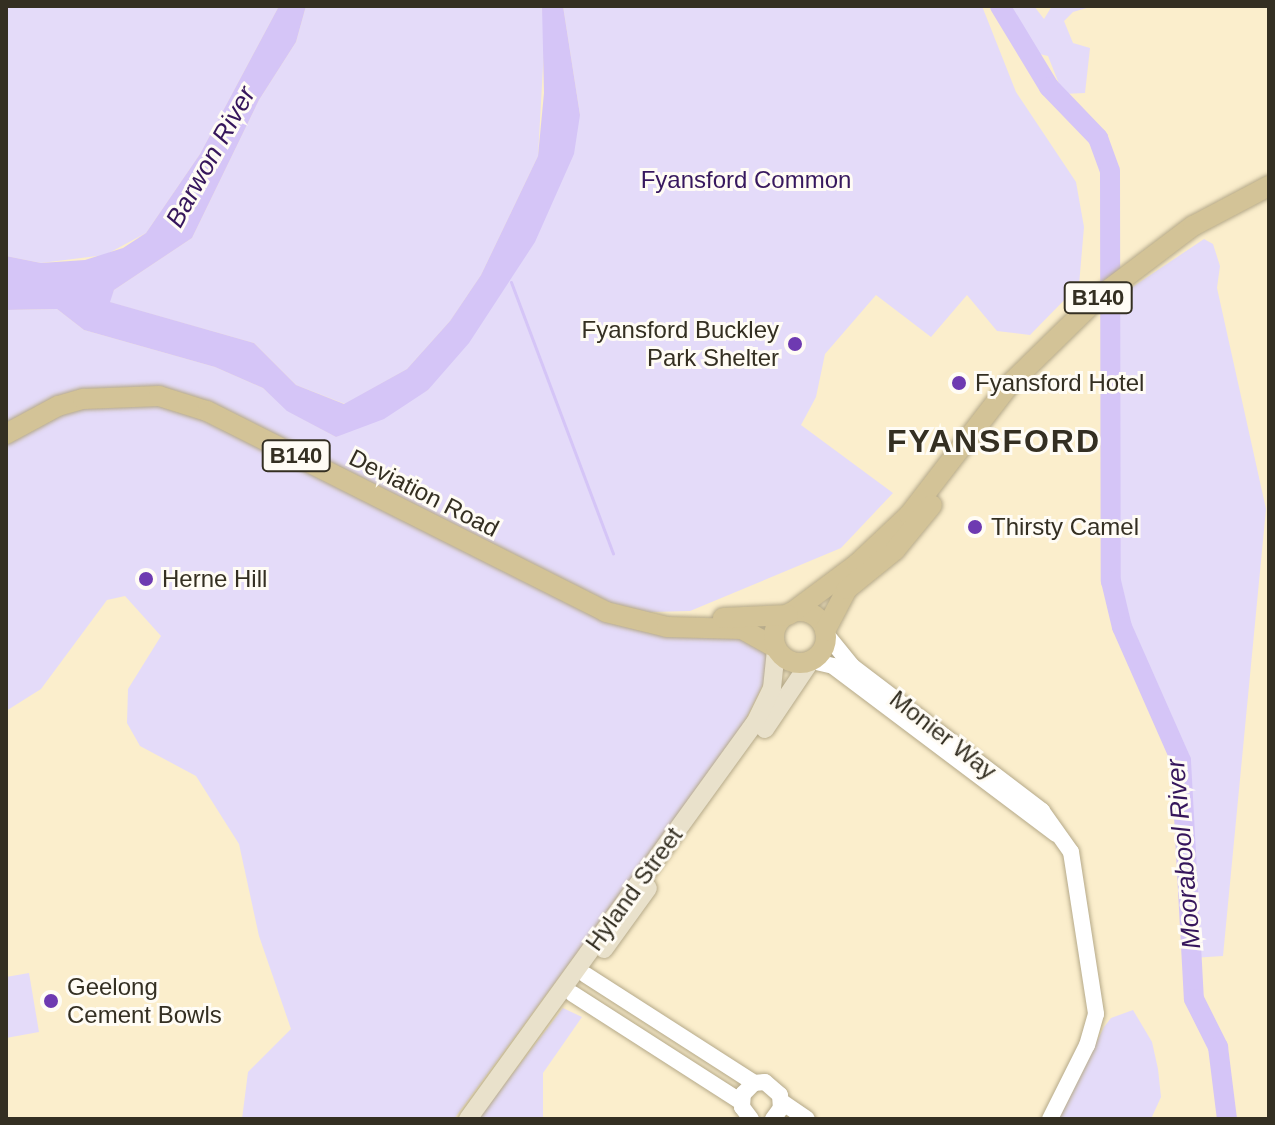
<!DOCTYPE html>
<html>
<head>
<meta charset="utf-8">
<style>
	body { margin:0 }
	#map { position:relative; width:1275px; height:1125px; overflow:hidden; background:#fbeecc; font-family:Helvetica,sans-serif }
	div>[style] { position:absolute }
	[style*='--x'] { left:calc(var(--x)*1px); top:calc(var(--y)*1px); width:calc(var(--w)*1px); rotate:calc(var(--a)*1deg) }
	.green>* { inset:0; background:#e4dbf9 }
	.water>* { inset:0; background:#d5c5f7 }
	.stream>* { height:3px; margin:-1.5px; padding:0 1.5px; transform-origin:1.5px; border-radius:1.5px; background:#d5c5f7 }
	.river>* { height:20px; margin:-10px; padding:0 10px; transform-origin:10px; border-radius:10px; background:#d5c5f7 }
	.roads { filter:drop-shadow(0 0 2px #b5a989) drop-shadow(0 0 2px #b5a989) }
	.tertiary>* { height:16px; margin:-8px; padding:0 8px; transform-origin:8px; border-radius:8px; background:#fff }
	.secondary>* { height:18px; margin:-9px; padding:0 9px; transform-origin:9px; border-radius:9px; background:#e9e1cb }
	.primary>* { height:20px; margin:-10px; padding:0 10px; transform-origin:10px; border-radius:10px; background:#d3c397 }
	.primary>.ring { margin:-10px; padding:0; box-sizing:content-box; background:none; border:20px solid #d3c397; border-radius:50% }
	.dots>* { width:22px; height:22px; translate:-50% -50%; box-sizing:border-box; border:4px solid #fffcf5; border-radius:50% }
	span { translate:-50% -50%; white-space:nowrap; text-align:center; line-height:1.15; -webkit-text-stroke:6px #fffcf5; paint-order:stroke }
	.shield-label span { padding:2px 6px; background:#fffcf5; border:2px solid; border-radius:6px; -webkit-text-stroke-width:0 }
	.shield-label { font-size:22px; color:#342f22; font-weight:700 }
	.park-label { font-size:24px; color:#37185e }
	.poi-label { font-size:24px; color:#342f22 }
	.right { translate:-100% -50%; text-align:right }
	.left { translate:0 -50%; text-align:left }
	.street-label { font-size:24px; color:#342f22 }
	.water-label { font-size:26px; color:#36165c; font-style:italic }
	.district-label { font-size:32px; color:#342f22; font-weight:700; letter-spacing:2px }
	.frame { position:absolute; inset:0; border:8px solid #342f22; pointer-events:none }
</style>
</head>
<body>
<div id="map">
	<div class="green">
		<i style="clip-path:polygon(6px 6px,279px 6px,200px 154px,146px 233px,105px 255px,41px 263px,6px 256px)"></i>
		<i style="clip-path:polygon(306px 6px,542px 6px,545px 31px,538px 156px,481px 275px,450px 321px,407px 369px,345px 404px,296px 385px,254px 343px,109px 302px,114px 290px,192px 238px,259px 100px,296px 42px)"></i>
		<i style="clip-path:polygon(563px 6px,982px 6px,1016px 92px,1076px 182px,1084px 227px,1079px 285px,1030px 335px,997px 331px,967px 295px,931px 337px,876px 295px,825px 354px,816px 397px,801px 425px,893px 493px,841px 548px,690px 611px,652px 612px,640px 619px,731px 628px,775px 647px,769px 672px,738px 735px,454px 1119px,242px 1119px,248px 1072px,291px 1029px,259px 936px,239px 844px,196px 776px,140px 746px,127px 723px,128px 689px,161px 636px,125px 596px,107px 600px,41px 689px,6px 711px,6px 310px,57px 309px,84px 330px,215px 367px,263px 388px,288px 411px,336px 437px,428px 390px,580px 115px)"></i>
		<i style="clip-path:polygon(1005px 6px,1034px 6px,1044px 19px,1052px 6px,1093px 6px,1073px 12px,1064px 21px,1073px 43px,1090px 48px,1085px 93px,1063px 94px,1048px 56px,1031px 52px)"></i>
		<i style="clip-path:polygon(1204px 239px,1213px 244px,1220px 266px,1217px 288px,1266px 509px,1223px 956px,1192px 958px,1181px 761px,1172px 734px,1134px 675px,1116px 566px,1116px 298px)"></i>
		<i style="clip-path:polygon(29px 973px,39px 1032px,6px 1038px,6px 977px)"></i>
		<i style="clip-path:polygon(563px 1008px,582px 1017px,543px 1073px,543px 1119px,478px 1119px)"></i>
		<i style="clip-path:polygon(1133px 1010px,1152px 1042px,1158px 1069px,1161px 1097px,1151px 1119px,1059px 1119px,1104px 1027px,1111px 1018px)"></i>
	</div>
	<div class="water">
		<i style="clip-path:polygon(279px 6px,306px 6px,296px 42px,259px 100px,192px 238px,114px 290px,110px 302px,254px 343px,296px 385px,344px 404px,407px 369px,450px 321px,481px 275px,538px 156px,544px 93px,542px 6px,563px 6px,580px 115px,574px 154px,535px 242px,469px 343px,428px 390px,384px 419px,336px 437px,287px 411px,263px 388px,215px 367px,84px 330px,57px 309px,6px 310px,6px 256px,41px 263px,85px 260px,123px 248px,146px 233px,200px 154px)"></i>
	</div>
	<div class="stream">
		<i style="--x:511;--y:282;--w:290;--a:69.4"></i>
	</div>
	<div class="river">
		<i style="--x:1000;--y:6;--w:95;--a:58.8"></i>
		<i style="--x:1049;--y:87;--w:71;--a:46.1"></i>
		<i style="--x:1098;--y:138;--w:35;--a:70"></i>
		<i style="--x:1110;--y:171;--w:410;--a:89.9"></i>
		<i style="--x:1111;--y:581;--w:47;--a:76.6"></i>
		<i style="--x:1122;--y:627;--w:146;--a:66.2"></i>
		<i style="--x:1181;--y:761;--w:238;--a:86.9"></i>
		<i style="--x:1194;--y:999;--w:54;--a:63.4"></i>
		<i style="--x:1218;--y:1047;--w:73;--a:82.9"></i>
	</div>
	<div class="roads">
		<div class="tertiary">
			<i style="--x:826;--y:634;--w:41;--a:50.9"></i>
			<i style="--x:852;--y:666;--w:239;--a:37.3"></i>
			<i style="--x:1042;--y:811;--w:50;--a:54.7"></i>
			<i style="--x:1071;--y:852;--w:164;--a:81.2"></i>
			<i style="--x:1096;--y:1014;--w:32;--a:106"></i>
			<i style="--x:1087;--y:1045;--w:83;--a:116.6"></i>
			<i style="--x:812;--y:661;--w:22;--a:13"></i>
			<i style="--x:833;--y:666;--w:279;--a:37"></i>
			<i style="--x:586;--y:975;--w:200;--a:32.7"></i>
			<i style="--x:573;--y:994;--w:200;--a:32.7"></i>
			<i style="--x:782;--y:1102;--w:30;--a:34"></i>
			<i style="--x:751;--y:1119;--w:15;--a:-127"></i>
			<i style="--x:742;--y:1107;--w:13;--a:-86"></i>
			<i style="--x:743;--y:1094;--w:16;--a:-45"></i>
			<i style="--x:754;--y:1083;--w:11;--a:-5"></i>
			<i style="--x:765;--y:1082;--w:20;--a:41"></i>
			<i style="--x:780;--y:1095;--w:13;--a:86"></i>
			<i style="--x:781;--y:1108;--w:14;--a:126"></i>
		</div>
		<div class="secondary">
			<i style="--x:765;--y:729;--w:81;--a:-56.1"></i>
			<i style="--x:604;--y:949;--w:75;--a:-54.2"></i>
			<i style="--x:468;--y:1119;--w:489;--a:-54.1"></i>
			<i style="--x:755;--y:723;--w:39;--a:-64"></i>
			<i style="--x:772;--y:688;--w:39;--a:-84"></i>
		</div>
		<div class="primary">
			<i style="--x:6;--y:434;--w:59;--a:-28.3"></i>
			<i style="--x:58;--y:406;--w:26;--a:-16"></i>
			<i style="--x:83;--y:399;--w:76;--a:-2.3"></i>
			<i style="--x:159;--y:396;--w:50;--a:17.4"></i>
			<i style="--x:207;--y:411;--w:447;--a:26.7"></i>
			<i style="--x:606;--y:612;--w:63;--a:13.8"></i>
			<i style="--x:667;--y:627;--w:75;--a:1.5"></i>
			<i style="--x:742;--y:629;--w:38;--a:29"></i>
			<i class="ring" style="left:774px;top:611px;width:32px;height:32px"></i>
			<i style="--x:790;--y:614;--w:84;--a:-36.7"></i>
			<i style="--x:857;--y:564;--w:71;--a:-43.3"></i>
			<i style="--x:909;--y:515;--w:164;--a:-52.4"></i>
			<i style="--x:1009;--y:385;--w:126;--a:-44.4"></i>
			<i style="--x:1099;--y:297;--w:118;--a:-37.1"></i>
			<i style="--x:1193;--y:226;--w:86;--a:-27.8"></i>
			<i style="--x:723;--y:618;--w:65;--a:-2.6"></i>
			<i style="--x:825;--y:631;--w:47;--a:-62.4"></i>
			<i style="--x:847;--y:589;--w:62;--a:-39.1"></i>
			<i style="--x:895;--y:550;--w:58;--a:-50.6"></i>
		</div>
	</div>
	<div class="dots">
		<i style="left:795px;top:344px;background:#6e3ab1"></i>
		<i style="left:959px;top:383px;background:#6e3ab1"></i>
		<i style="left:975px;top:527px;background:#6e3ab1"></i>
		<i style="left:146px;top:579px;background:#6e3ab1"></i>
		<i style="left:51px;top:1001px;background:#6e3ab1"></i>
	</div>
	<div class="shield-label">
		<span style="left:1098px;top:298px">B140</span>
		<span style="left:296px;top:456px">B140</span>
	</div>
	<div class="park-label">
		<span style="left:746px;top:180px">Fyansford Common</span>
	</div>
	<div class="poi-label">
		<span class="right" style="left:779px;top:344px">Fyansford Buckley<br>Park Shelter</span>
		<span class="left" style="left:975px;top:383px">Fyansford Hotel</span>
		<span class="left" style="left:991px;top:527px">Thirsty Camel</span>
		<span class="left" style="left:162px;top:579px">Herne Hill</span>
		<span class="left" style="left:67px;top:1001px">Geelong<br>Cement Bowls</span>
	</div>
	<div class="street-label">
		<span style="left:424px;top:493px;rotate:27deg">Deviation Road</span>
		<span style="left:943px;top:735px;rotate:38deg">Monier Way</span>
		<span style="left:634px;top:889px;rotate:-54deg">Hyland Street</span>
	</div>
	<div class="water-label">
		<span style="left:211px;top:157px;rotate:-61deg">Barwon River</span>
		<span style="left:1184px;top:854px;rotate:-95deg">Moorabool River</span>
	</div>
	<div class="district-label">
		<span style="left:994px;top:441px">FYANSFORD</span>
	</div>
	<div class="frame"></div>
</div>
</body>
</html>
